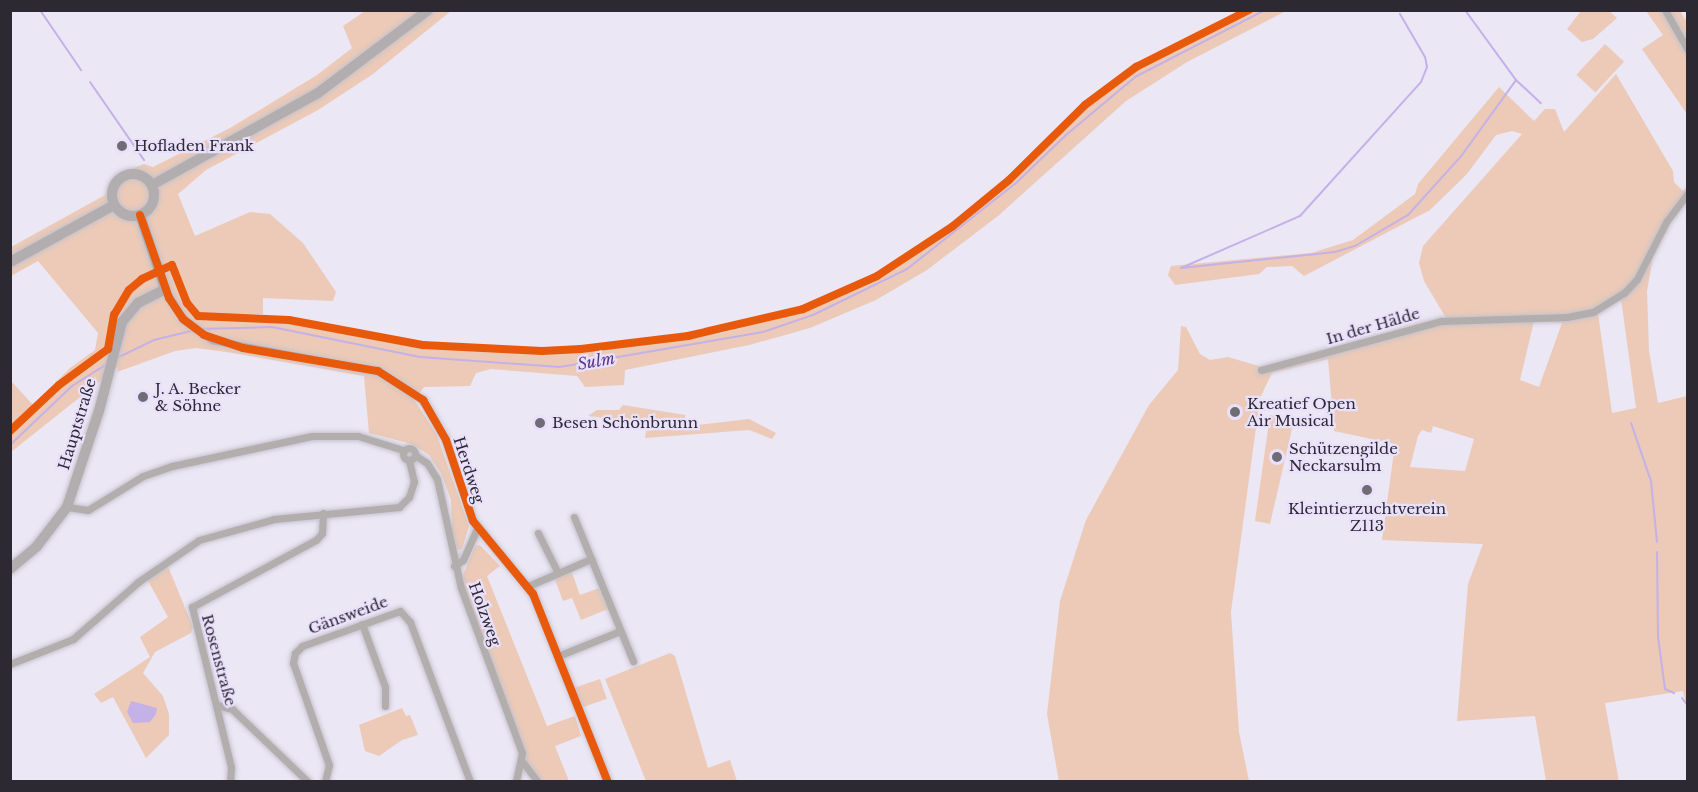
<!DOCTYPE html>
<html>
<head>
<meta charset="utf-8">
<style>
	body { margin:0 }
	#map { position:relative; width:1698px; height:792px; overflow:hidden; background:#ebe7f5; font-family:"Libre Baskerville",serif }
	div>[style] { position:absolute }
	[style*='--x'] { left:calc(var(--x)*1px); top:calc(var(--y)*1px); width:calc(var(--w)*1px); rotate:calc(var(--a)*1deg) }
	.green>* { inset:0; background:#eccab7; transform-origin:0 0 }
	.water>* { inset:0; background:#c4b1e8 }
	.stream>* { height:2px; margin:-1px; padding:0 1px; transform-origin:1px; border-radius:1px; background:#c4b1e8 }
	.roads { filter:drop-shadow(0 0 2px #c6c2cd) drop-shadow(0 0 2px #c6c2cd) }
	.street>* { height:7px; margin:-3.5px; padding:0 3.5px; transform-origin:3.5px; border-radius:3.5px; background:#b2aeae }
	.street>.ring { margin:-3.5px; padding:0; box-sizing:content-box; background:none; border:7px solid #b2aeae; border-radius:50% }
	.secondary>* { height:10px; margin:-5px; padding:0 5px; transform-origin:5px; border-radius:5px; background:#b2adaf }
	.secondary>.ring { margin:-5px; padding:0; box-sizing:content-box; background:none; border:10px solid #b2adaf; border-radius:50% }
	.cycleway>* { height:8px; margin:-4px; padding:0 4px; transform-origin:4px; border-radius:4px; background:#e8590c }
	.dots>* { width:16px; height:16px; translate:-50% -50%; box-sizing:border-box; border:3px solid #e9e1fb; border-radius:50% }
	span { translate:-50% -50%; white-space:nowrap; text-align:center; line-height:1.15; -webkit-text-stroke:4.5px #e9e1fb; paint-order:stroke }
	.poi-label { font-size:15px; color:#2c2933 }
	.left { translate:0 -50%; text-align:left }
	.street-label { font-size:15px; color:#2c2933 }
	.water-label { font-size:16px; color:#583588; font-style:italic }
	.frame { position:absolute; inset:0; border:12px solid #2c2933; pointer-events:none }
</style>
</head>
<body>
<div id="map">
	<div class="green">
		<i style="clip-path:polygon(365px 11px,451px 11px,373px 74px,318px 110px,206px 170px,178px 194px,195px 236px,250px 212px,270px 214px,303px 243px,336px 292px,333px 301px,263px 298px,263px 314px,220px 315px,219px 318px,291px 321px,409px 345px,527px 353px,581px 351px,721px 333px,775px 319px,850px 292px,948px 231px,1004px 186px,1071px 119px,1127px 75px,1251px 11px,1286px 11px,1187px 62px,1126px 101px,998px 216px,927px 270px,876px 300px,810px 328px,749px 345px,625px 370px,624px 385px,585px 387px,577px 376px,491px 369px,476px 373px,470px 386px,424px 387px,414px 400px,436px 433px,469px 526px,462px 549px,457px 550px,452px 543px,451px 500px,441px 473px,429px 455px,412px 444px,369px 433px,364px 376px,227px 352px,196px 348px,175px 351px,117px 372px,118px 367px,11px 452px,11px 381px,33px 405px,70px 368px,95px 350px,98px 333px,38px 261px,11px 276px,11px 247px,105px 195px,118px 174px,144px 164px,153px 167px,230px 128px,317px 75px,352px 48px,343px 26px)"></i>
		<i style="clip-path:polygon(1581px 11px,1609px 11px,1617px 18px,1593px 39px,1582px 42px,1567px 29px)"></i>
		<i style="clip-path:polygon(1646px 11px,1680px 11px,1687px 22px,1687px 114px,1642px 49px,1663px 35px)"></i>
		<i style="left:1605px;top:44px;width:26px;height:42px;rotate:43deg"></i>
		<i style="clip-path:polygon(evenodd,1616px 74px,1673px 171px,1674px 182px,1683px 191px,1687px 187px,1687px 197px,1669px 223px,1653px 257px,1647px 291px,1649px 351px,1658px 403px,1687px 396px,1687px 710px,1683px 691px,1605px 703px,1619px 782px,1546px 781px,1535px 716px,1457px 721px,1468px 584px,1483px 544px,1382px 540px,1395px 444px,1334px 431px,1328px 359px,1272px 373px,1260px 398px,1231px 612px,1239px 732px,1249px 781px,1059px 782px,1047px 714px,1060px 601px,1086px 520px,1149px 405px,1178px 370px,1181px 326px,1186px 327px,1200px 354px,1210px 360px,1228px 357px,1262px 367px,1446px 318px,1424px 281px,1419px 263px,1423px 246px,1522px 134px,1512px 131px,1496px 135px,1467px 174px,1430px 210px,1304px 276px,1292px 266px,1267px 267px,1259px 274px,1175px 285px,1168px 275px,1171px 266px,1311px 253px,1353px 240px,1415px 194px,1418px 184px,1499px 87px,1534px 121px,1545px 109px,1555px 109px,1564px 132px,1616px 74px,1621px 299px,1636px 408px,1612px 413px,1598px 313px,1621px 299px,1616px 74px,1534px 321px,1562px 323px,1539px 387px,1520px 380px,1534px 321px,1616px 74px,1433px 426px,1474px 439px,1465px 471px,1410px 467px,1418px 436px,1422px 430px,1431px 433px,1433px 426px)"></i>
		<i style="clip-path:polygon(623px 405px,685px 415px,685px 421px,646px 423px,588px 416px,597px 410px,619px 410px)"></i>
		<i style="clip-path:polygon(1270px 415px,1294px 420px,1270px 524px,1255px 521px)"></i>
		<i style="clip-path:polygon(749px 419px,776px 433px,772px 439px,749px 430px,645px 438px,646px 431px)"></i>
		<i style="clip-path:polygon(480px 545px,500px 566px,487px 576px,547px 726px,575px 716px,581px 736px,555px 746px,569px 781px,538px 781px,522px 761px,461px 588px,465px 585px,463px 575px,475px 546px)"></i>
		<i style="clip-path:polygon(167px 564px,193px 627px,191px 633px,155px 652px,143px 673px,163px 696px,169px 714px,169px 735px,146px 758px,113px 697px,101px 703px,94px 694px,150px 657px,140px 637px,168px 617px,148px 581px)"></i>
		<i style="clip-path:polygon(571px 570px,580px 595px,599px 588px,608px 609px,581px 620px,572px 598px,563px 601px,554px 577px)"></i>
		<i style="clip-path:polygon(670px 653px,675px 656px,708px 768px,730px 760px,737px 781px,646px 781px,605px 679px)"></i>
		<i style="left:600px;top:679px;width:21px;height:27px;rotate:71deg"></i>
		<i style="clip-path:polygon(402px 708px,406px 716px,410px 715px,418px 735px,402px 740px,379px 756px,365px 751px,359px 725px)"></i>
	</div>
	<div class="water">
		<i style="clip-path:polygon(131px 701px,157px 708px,156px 714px,150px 722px,133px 723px,127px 712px)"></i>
	</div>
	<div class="stream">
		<i style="--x:40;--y:10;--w:73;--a:55.7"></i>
		<i style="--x:1465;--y:10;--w:87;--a:53.9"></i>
		<i style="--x:1516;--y:80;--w:34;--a:43"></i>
		<i style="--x:90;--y:82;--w:95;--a:55.3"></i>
		<i style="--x:1181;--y:268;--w:155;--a:-5.9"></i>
		<i style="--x:1335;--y:252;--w:21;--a:-17"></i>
		<i style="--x:1355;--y:246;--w:61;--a:-30.3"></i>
		<i style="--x:1408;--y:215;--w:81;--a:-48"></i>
		<i style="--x:1462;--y:155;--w:92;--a:-54.2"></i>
		<i style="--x:1181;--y:268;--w:130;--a:-23.6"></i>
		<i style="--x:1300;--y:216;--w:181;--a:-47.9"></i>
		<i style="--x:1421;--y:82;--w:16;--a:-68"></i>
		<i style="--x:1427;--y:67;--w:10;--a:-101"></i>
		<i style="--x:1425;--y:57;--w:50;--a:-120.2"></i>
		<i style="--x:201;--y:329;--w:71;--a:-1.6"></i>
		<i style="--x:272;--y:327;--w:151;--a:11.5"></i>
		<i style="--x:420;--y:357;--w:140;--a:4.1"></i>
		<i style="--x:560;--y:367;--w:206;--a:-9.8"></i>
		<i style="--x:763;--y:332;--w:53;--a:-18.8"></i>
		<i style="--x:813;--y:315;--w:105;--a:-26.1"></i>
		<i style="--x:907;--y:269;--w:140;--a:-38.3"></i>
		<i style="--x:1017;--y:182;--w:68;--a:-43.8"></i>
		<i style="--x:1066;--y:135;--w:90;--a:-40"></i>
		<i style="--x:1135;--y:77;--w:146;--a:-27.3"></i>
		<i style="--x:117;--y:358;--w:41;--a:-25.9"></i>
		<i style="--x:154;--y:340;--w:42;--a:-13.7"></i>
		<i style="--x:1631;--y:423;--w:61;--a:71"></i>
		<i style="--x:1651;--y:481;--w:61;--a:84.4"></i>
		<i style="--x:10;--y:445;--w:86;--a:-43.6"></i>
		<i style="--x:72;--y:386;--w:41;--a:-32.2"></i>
		<i style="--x:1657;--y:552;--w:85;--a:89.3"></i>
		<i style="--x:1658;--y:637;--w:52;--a:82.3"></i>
		<i style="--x:1665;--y:689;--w:10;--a:24"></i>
		<i style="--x:1682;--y:698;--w:10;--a:53"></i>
	</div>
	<div class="roads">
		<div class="street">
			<i style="--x:1665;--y:10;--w:46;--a:60.1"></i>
			<i style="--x:165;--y:289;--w:35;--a:59"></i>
			<i style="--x:183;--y:319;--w:36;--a:36"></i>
			<i style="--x:212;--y:340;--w:169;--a:10.6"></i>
			<i style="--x:378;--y:371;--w:54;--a:32.8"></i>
			<i style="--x:423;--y:400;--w:46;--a:60.1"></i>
			<i style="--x:446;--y:440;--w:85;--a:71.6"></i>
			<i style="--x:473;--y:521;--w:94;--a:50.6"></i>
			<i style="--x:533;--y:594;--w:202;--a:68.3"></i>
			<i style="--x:1261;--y:370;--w:187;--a:-15.2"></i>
			<i style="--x:1441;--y:321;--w:126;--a:-1.8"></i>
			<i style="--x:1567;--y:317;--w:26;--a:-11"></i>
			<i style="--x:1593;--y:312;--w:36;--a:-32"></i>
			<i style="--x:1624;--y:293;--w:19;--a:-47"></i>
			<i style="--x:1637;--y:279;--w:64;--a:-63"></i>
			<i style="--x:1666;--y:222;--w:36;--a:-53"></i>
			<i class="ring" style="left:403px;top:448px;width:5px;height:5px"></i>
			<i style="--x:415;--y:455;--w:14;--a:34"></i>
			<i style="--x:427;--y:463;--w:19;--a:58"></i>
			<i style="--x:437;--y:479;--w:112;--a:77.6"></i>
			<i style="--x:461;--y:588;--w:176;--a:69.7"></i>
			<i style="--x:522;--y:753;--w:30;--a:102"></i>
			<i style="--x:67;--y:507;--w:21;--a:8"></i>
			<i style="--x:88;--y:510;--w:65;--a:-31.7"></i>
			<i style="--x:143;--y:476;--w:31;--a:-19"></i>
			<i style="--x:172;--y:466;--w:143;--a:-12.1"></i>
			<i style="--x:312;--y:436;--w:46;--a:0"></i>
			<i style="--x:358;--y:436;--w:47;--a:17.3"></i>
			<i style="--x:574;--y:517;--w:156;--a:67.7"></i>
			<i style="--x:538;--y:533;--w:45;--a:63.4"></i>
			<i style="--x:454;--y:566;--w:11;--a:-34"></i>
			<i style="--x:463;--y:560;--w:35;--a:-66"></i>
			<i style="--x:528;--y:586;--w:69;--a:-23.2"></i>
			<i style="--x:362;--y:624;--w:67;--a:69.9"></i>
			<i style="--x:385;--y:687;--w:19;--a:90"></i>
			<i style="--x:558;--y:656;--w:67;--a:-22"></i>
			<i style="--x:10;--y:664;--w:68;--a:-21.6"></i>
			<i style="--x:73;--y:639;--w:86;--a:-41.2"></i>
			<i style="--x:138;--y:582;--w:74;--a:-34.5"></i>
			<i style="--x:199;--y:540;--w:78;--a:-15.6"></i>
			<i style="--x:274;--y:519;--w:126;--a:-5.5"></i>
			<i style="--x:399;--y:507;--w:14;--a:-45"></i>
			<i style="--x:409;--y:497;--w:16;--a:-72"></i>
			<i style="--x:414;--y:482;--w:23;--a:-103"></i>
			<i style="--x:217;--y:705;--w:16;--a:15"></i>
			<i style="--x:232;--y:709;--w:105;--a:43.8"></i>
			<i style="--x:522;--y:761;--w:26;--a:53"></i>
			<i style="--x:230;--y:782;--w:15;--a:-86"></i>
			<i style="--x:231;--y:767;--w:165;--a:-103.7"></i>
			<i style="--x:192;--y:607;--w:141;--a:-28.4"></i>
			<i style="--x:316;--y:540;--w:9;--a:-49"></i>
			<i style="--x:322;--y:533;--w:20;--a:-87"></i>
			<i style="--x:325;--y:782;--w:17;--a:-77"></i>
			<i style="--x:329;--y:765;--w:108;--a:-109.4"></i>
			<i style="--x:293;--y:663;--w:10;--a:-79"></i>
			<i style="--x:295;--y:653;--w:10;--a:-45"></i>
			<i style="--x:302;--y:646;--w:104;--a:-19.7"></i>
			<i style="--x:400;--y:611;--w:15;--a:48"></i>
			<i style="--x:410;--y:622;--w:171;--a:69.4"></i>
		</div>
		<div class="secondary">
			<i class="ring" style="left:112px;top:174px;width:32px;height:32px"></i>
			<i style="--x:152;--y:185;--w:190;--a:-29"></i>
			<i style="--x:318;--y:93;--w:138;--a:-37"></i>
			<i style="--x:10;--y:262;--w:119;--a:-28.7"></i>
			<i style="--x:10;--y:569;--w:35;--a:-40"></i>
			<i style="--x:37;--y:546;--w:49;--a:-52.4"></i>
			<i style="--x:67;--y:507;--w:101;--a:-71.6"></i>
			<i style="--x:99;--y:411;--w:92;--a:-75.5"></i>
			<i style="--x:122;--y:322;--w:25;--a:-50"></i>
			<i style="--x:138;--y:303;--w:30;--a:-27"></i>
			<i style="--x:165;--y:289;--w:78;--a:-108.7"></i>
		</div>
	</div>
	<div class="cycleway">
		<i style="--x:140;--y:215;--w:88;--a:70.7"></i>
		<i style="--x:169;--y:298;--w:25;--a:56"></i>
		<i style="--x:183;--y:319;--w:26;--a:37"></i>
		<i style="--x:204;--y:335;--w:41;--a:18.4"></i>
		<i style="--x:243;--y:348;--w:137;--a:9.7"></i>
		<i style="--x:378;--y:371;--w:54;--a:32.8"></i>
		<i style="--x:423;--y:400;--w:46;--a:60.1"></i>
		<i style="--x:446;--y:440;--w:85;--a:71.6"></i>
		<i style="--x:473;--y:521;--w:94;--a:50.6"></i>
		<i style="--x:533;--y:594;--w:202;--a:68.3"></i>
		<i style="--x:10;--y:431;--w:67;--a:-43.2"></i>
		<i style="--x:59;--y:385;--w:61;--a:-36.3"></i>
		<i style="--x:108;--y:349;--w:35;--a:-80"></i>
		<i style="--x:114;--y:315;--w:29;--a:-59"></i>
		<i style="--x:129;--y:290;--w:17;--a:-40"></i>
		<i style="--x:142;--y:279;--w:33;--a:-25"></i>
		<i style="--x:172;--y:265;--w:41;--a:68.5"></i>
		<i style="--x:187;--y:303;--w:17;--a:50"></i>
		<i style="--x:198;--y:316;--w:91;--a:2.5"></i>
		<i style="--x:289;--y:320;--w:136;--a:10.6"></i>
		<i style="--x:423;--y:345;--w:119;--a:2.9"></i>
		<i style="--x:542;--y:351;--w:39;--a:-3"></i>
		<i style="--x:581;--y:349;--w:108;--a:-6.9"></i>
		<i style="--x:688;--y:336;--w:118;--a:-13.2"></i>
		<i style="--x:803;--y:309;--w:81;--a:-24"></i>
		<i style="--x:877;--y:276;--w:91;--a:-33.3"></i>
		<i style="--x:953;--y:226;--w:72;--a:-39.4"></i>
		<i style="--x:1009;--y:180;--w:107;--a:-44.6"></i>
		<i style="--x:1085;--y:105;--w:64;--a:-36.7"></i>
		<i style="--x:1136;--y:67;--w:127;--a:-26.8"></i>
	</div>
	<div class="dots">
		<i style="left:122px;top:146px;background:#6f6c77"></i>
		<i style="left:143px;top:397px;background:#6f6c77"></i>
		<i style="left:1235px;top:412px;background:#6f6c77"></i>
		<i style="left:540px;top:423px;background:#6f6c77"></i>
		<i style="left:1277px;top:457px;background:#6f6c77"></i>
		<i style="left:1367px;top:490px;background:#6f6c77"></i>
	</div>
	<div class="poi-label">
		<span class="left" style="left:134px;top:146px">Hofladen Frank</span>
		<span class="left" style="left:155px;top:397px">J. A. Becker<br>&amp; Söhne</span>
		<span class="left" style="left:1247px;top:412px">Kreatief Open<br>Air Musical</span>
		<span class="left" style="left:552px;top:423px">Besen Schönbrunn</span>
		<span class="left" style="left:1289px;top:457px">Schützengilde<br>Neckarsulm</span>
		<span style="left:1367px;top:517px">Kleintierzuchtverein<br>Z113</span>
	</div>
	<div class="street-label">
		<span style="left:1373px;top:326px;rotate:-16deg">In der Hälde</span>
		<span style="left:77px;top:424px;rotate:-73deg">Hauptstraße</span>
		<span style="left:469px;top:470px;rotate:72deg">Herdweg</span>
		<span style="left:485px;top:614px;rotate:70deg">Holzweg</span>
		<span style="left:348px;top:615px;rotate:-20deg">Gänsweide</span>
		<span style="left:219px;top:660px;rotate:75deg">Rosenstraße</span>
	</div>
	<div class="water-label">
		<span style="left:596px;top:361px;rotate:-10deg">Sulm</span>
	</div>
	<div class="frame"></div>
</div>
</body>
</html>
